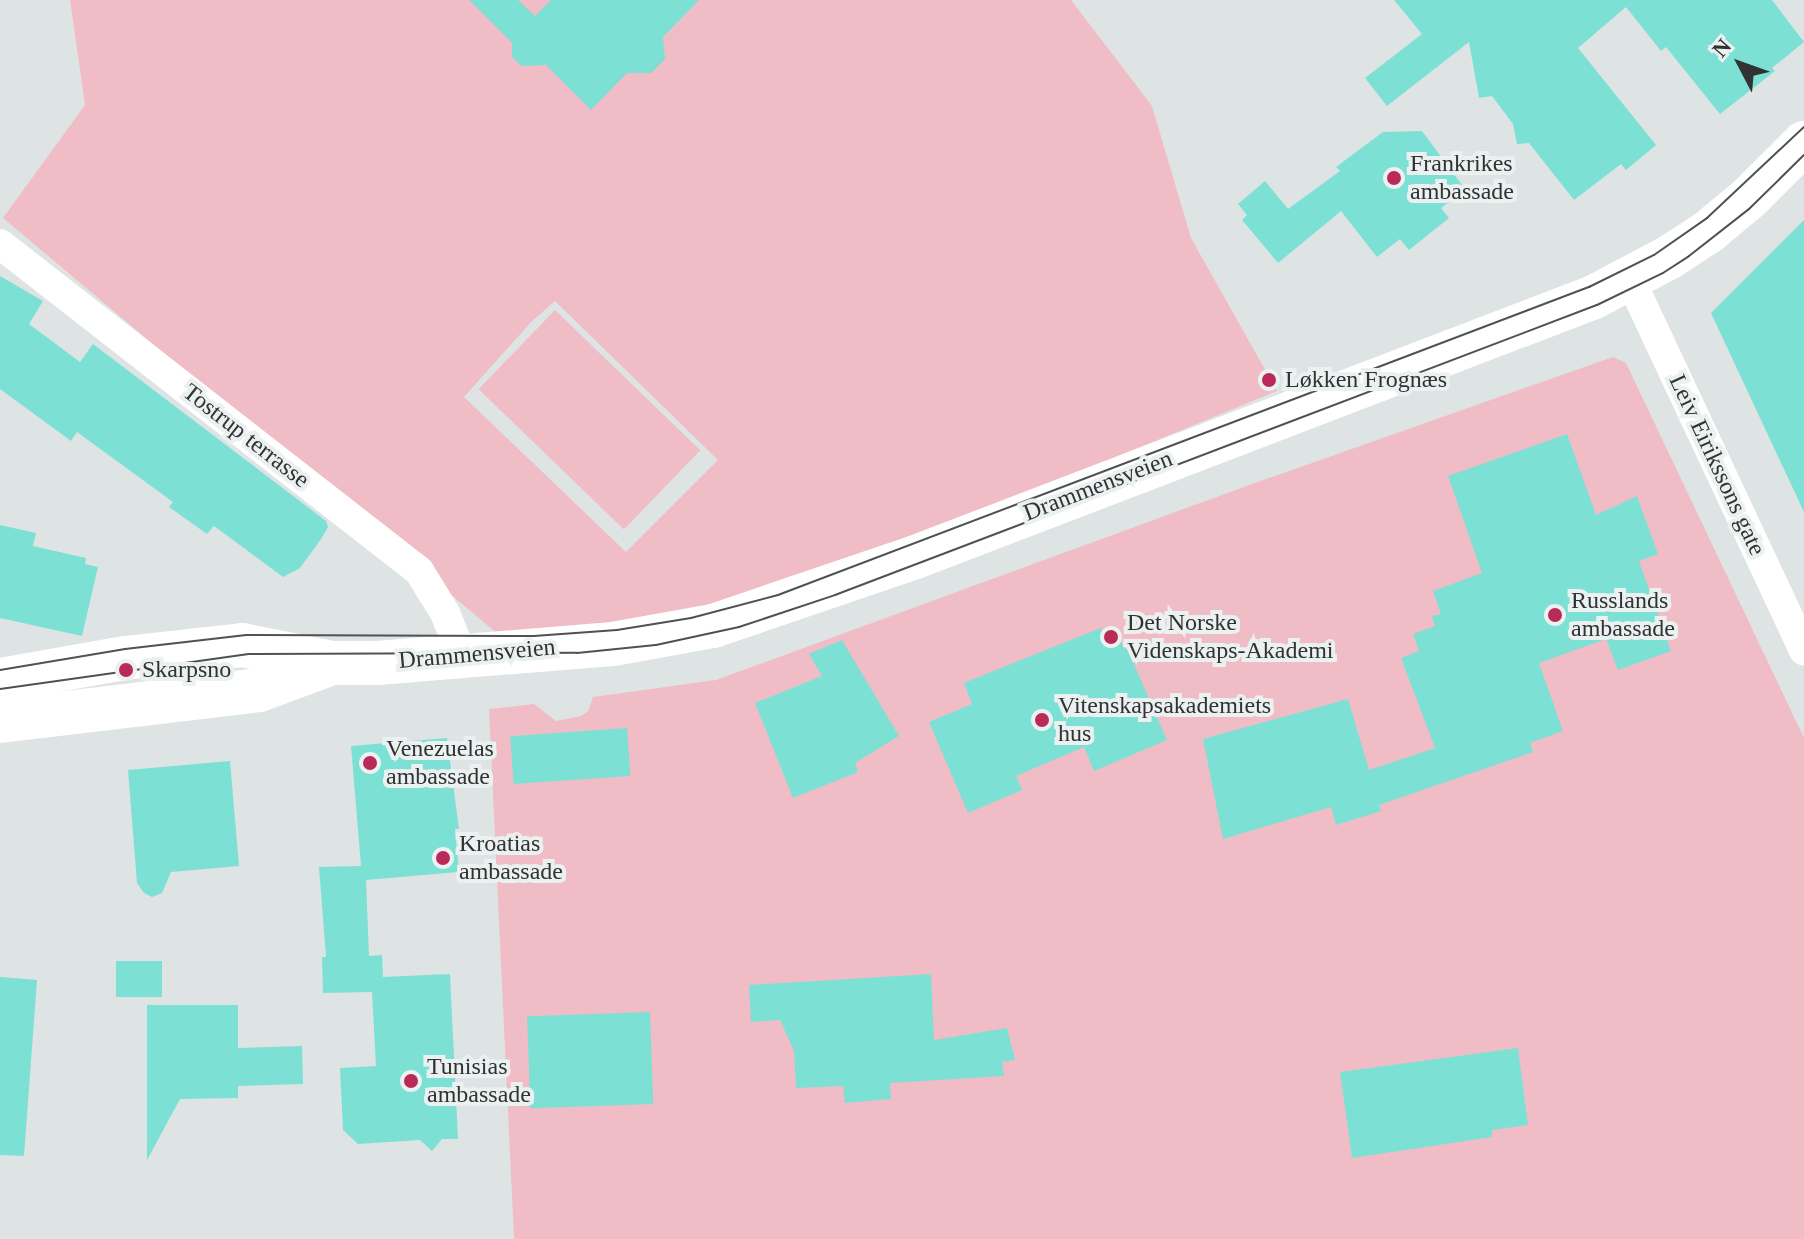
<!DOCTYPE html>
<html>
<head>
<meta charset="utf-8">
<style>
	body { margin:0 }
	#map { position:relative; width:1804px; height:1239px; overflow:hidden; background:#dee4e3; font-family:Georgia,serif }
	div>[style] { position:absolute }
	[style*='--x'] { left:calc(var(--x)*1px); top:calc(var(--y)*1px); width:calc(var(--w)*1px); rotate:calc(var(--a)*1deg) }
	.green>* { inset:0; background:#f0bdc6; transform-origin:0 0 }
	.building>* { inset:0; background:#7ce0d5; transform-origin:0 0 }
	.street>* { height:30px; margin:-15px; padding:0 15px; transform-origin:15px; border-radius:15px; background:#fff }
	.secondary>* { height:44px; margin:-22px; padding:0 22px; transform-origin:22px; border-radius:22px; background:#fff }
	.tram>* { height:2px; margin:-1px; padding:0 1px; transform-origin:1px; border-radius:1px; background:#4f5252 }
	.dots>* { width:22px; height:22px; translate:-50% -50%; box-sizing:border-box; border:4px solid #ebf1f0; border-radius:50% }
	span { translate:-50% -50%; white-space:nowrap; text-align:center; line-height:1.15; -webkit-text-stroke:8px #ebf1f0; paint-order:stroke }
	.poi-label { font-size:24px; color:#313333 }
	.left { translate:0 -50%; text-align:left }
	.street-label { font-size:24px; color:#313333 }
	.north { position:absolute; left:1700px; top:24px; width:80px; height:80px; -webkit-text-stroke:6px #ebf1f0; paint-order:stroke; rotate:311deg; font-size:22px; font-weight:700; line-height:32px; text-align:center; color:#313333 }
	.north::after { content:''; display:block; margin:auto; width:28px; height:36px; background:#313333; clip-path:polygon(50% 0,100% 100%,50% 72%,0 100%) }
</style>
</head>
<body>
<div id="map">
	<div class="green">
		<i style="clip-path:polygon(evenodd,70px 0,1071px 0,1152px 106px,1191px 238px,1277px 391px,845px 568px,655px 628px,505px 640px,3px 218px,85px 105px,70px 0,555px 301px,718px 460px,626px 552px,464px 397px,532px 321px,555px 301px)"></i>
		<i style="left:555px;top:310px;width:202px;height:110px;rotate:44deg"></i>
		<i style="clip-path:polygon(1613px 357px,1626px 363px,1804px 738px,1804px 1239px,514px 1239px,489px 709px,534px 704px,556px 721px,581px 716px,588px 711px,593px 697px,716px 680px,1252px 484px)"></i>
	</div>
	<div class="building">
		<i style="clip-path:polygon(469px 0,518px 0,535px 16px,551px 0,699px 0,663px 37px,665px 59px,651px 73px,627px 73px,591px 110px,546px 65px,522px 66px,512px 57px,512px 43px)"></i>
		<i style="clip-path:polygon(1394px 0,1772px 0,1804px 42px,1772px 68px,1775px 71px,1720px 114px,1666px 47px,1661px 51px,1626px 7px,1578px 48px,1656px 145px,1626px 170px,1621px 164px,1574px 200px,1529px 143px,1517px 144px,1513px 124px,1492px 96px,1479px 98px,1469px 42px,1387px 106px,1365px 78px,1422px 34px)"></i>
		<i style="clip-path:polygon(1422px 131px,1465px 189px,1441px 208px,1449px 218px,1409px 250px,1400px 239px,1377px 257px,1341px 211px,1278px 263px,1242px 220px,1247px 215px,1238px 204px,1265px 181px,1288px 209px,1340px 171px,1336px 167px,1383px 132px)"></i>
		<i style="clip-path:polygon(1804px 220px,1804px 512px,1711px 313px)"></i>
		<i style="clip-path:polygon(0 276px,43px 301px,29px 324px,80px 362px,93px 344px,326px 521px,328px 527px,321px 539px,300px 568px,283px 577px,214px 526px,207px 534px,169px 507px,173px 502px,77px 432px,71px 441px,0 389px)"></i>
		<i style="clip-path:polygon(1567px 434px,1596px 515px,1637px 496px,1658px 554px,1639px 561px,1671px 651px,1618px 670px,1606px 639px,1539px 663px,1563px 731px,1530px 743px,1533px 752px,1379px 805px,1381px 811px,1336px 825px,1331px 807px,1223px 839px,1203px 739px,1348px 699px,1369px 770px,1435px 748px,1401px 658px,1419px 651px,1413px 634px,1435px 626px,1432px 616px,1441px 614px,1433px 591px,1482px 573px,1448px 476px)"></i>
		<i style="clip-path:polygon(0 525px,36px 533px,33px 546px,86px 558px,85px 564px,98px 567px,82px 636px,0 618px)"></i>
		<i style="clip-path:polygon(1101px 628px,1105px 640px,1118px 634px,1124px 649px,1127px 648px,1167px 740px,1094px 771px,1084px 747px,1016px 776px,1022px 790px,968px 813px,929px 722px,972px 704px,964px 683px)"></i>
		<i style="clip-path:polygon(842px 640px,899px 736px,855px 763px,858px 772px,793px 798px,755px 703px,822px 676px,809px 654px)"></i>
		<i style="left:627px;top:728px;width:48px;height:117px;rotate:86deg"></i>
		<i style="clip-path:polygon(447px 738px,459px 829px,455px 829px,459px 872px,366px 880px,369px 956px,382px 955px,383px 977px,450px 974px,458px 1139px,442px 1139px,432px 1151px,420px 1140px,358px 1144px,343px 1130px,340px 1068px,376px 1066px,372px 992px,323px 993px,322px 957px,326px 957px,319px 867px,361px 866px,351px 746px)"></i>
		<i style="clip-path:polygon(230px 761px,239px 866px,171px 872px,162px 893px,152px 897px,144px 893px,137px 883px,128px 770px)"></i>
		<i style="left:116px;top:961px;width:46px;height:36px"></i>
		<i style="clip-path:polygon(931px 974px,934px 1040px,1007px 1028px,1015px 1060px,1002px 1062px,1004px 1076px,890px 1083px,891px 1099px,845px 1103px,843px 1086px,796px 1088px,794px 1051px,780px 1020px,751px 1022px,749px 985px)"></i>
		<i style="clip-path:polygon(0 977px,37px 980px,24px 1156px,0 1155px)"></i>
		<i style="clip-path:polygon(147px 1005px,238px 1005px,238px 1048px,302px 1046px,303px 1084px,238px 1086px,238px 1098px,180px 1099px,147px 1160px)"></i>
		<i style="left:650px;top:1012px;width:92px;height:123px;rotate:88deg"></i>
		<i style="clip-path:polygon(1518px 1048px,1528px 1125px,1492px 1130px,1492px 1137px,1352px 1158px,1340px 1072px)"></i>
	</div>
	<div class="street">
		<i style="--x:0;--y:244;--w:531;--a:37.97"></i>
		<i style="--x:419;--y:571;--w:49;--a:58.2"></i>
		<i style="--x:445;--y:613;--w:43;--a:68.2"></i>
		<i style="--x:1630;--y:279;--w:410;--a:64.9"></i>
	</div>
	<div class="secondary">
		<i style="--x:0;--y:680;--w:127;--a:-10"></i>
		<i style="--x:125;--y:658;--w:118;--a:-6.3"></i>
		<i style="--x:242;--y:645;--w:92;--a:11.3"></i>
		<i style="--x:332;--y:663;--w:45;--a:0"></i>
		<i style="--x:377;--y:663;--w:237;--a:-4.6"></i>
		<i style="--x:613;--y:644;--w:102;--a:-10.2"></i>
		<i style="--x:713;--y:626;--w:211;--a:-18.8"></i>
		<i style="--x:913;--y:558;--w:729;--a:-20.97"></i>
		<i style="--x:1594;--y:297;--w:84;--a:-27.8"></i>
		<i style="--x:1668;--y:258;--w:48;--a:-33"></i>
		<i style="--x:1708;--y:232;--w:53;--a:-39.7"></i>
		<i style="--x:1749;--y:198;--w:78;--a:-45"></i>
		<i style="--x:0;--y:721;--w:261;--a:-6.8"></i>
		<i style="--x:259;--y:690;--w:78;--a:-20.3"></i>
	</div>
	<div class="tram">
		<i style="--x:0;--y:670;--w:127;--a:-9.5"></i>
		<i style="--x:125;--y:649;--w:122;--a:-6.6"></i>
		<i style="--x:246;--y:635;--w:288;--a:0.2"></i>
		<i style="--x:534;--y:636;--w:83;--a:-4.1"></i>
		<i style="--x:617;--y:630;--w:75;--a:-9.2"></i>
		<i style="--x:691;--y:618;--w:90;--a:-14.8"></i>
		<i style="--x:778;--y:595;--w:868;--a:-20.8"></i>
		<i style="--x:1589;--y:287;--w:72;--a:-26.2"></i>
		<i style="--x:1654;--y:255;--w:65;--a:-34.9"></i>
		<i style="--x:1707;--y:218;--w:133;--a:-43.2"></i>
		<i style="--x:0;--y:689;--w:251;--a:-8"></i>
		<i style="--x:249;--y:654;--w:328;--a:-0.2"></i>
		<i style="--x:577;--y:653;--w:79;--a:-5.8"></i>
		<i style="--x:656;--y:645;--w:85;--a:-12.2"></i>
		<i style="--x:739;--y:627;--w:101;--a:-18.4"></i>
		<i style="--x:835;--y:595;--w:815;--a:-20.84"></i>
		<i style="--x:1597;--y:305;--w:73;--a:-25.9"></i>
		<i style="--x:1663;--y:273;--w:31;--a:-33"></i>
		<i style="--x:1689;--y:256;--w:76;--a:-38.1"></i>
		<i style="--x:1749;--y:209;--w:77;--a:-44.5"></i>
	</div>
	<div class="dots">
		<i style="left:1394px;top:178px;background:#b92a59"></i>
		<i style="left:1269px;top:380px;background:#b92a59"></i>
		<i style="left:1555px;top:615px;background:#b92a59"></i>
		<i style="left:1111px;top:637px;background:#b92a59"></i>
		<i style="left:126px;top:670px;background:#b92a59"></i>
		<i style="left:1042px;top:720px;background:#b92a59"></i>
		<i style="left:370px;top:763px;background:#b92a59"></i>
		<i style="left:443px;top:858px;background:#b92a59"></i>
		<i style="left:411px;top:1081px;background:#b92a59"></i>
	</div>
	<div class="poi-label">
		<span class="left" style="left:1410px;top:178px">Frankrikes<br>ambassade</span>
		<span class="left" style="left:1285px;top:380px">Løkken Frognæs</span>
		<span class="left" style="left:1571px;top:615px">Russlands<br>ambassade</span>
		<span class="left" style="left:1127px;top:637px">Det Norske<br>Videnskaps-Akademi</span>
		<span class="left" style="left:142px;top:670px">Skarpsno</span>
		<span class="left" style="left:1058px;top:720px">Vitenskapsakademiets<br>hus</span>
		<span class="left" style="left:386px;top:763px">Venezuelas<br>ambassade</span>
		<span class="left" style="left:459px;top:858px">Kroatias<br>ambassade</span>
		<span class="left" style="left:427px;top:1081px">Tunisias<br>ambassade</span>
	</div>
	<div class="street-label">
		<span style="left:246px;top:436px;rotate:38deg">Tostrup terrasse</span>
		<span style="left:1717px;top:465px;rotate:65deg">Leiv Eirikssons gate</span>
		<span style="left:1098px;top:486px;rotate:-21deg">Drammensveien</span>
		<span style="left:477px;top:654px;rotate:-5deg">Drammensveien</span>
	</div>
	<div class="north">N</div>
</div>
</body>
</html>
